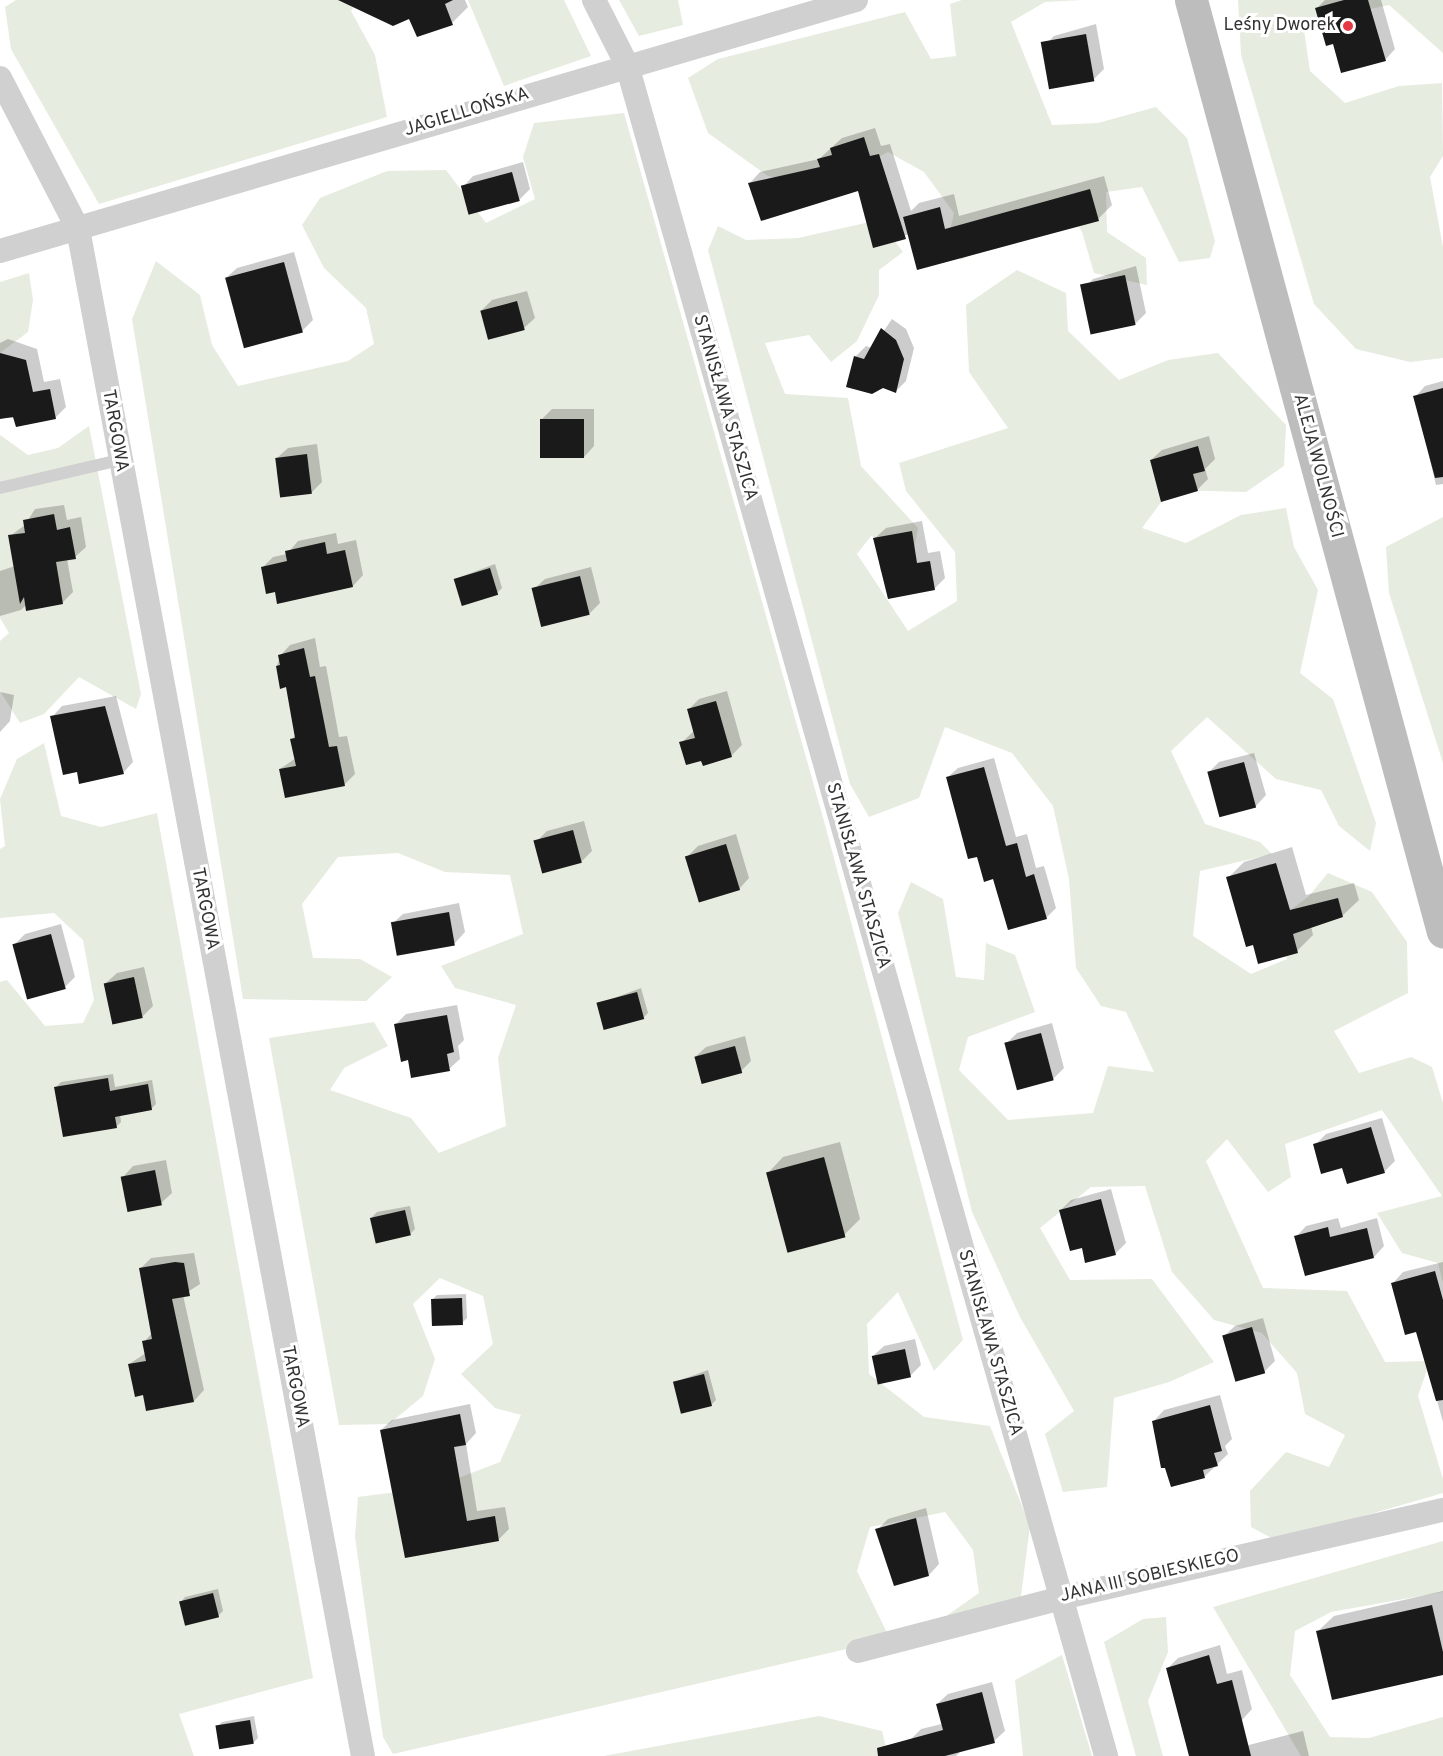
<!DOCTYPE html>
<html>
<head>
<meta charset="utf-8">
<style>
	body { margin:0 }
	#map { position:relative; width:1443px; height:1756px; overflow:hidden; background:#fff; font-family:Overpass,sans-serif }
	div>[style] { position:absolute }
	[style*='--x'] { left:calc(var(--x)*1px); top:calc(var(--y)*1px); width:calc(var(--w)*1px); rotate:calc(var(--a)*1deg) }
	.green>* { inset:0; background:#e6ecdf }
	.shadow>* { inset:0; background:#0003 }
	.building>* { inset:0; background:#1a1a1a; transform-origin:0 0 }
	.lane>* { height:12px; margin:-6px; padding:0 6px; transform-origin:6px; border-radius:6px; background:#d0d0d0 }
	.street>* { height:24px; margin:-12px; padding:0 12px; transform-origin:12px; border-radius:12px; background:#d0d0d0 }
	.secondary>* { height:33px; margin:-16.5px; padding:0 16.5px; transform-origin:16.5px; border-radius:16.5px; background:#bdbdbd }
	.dots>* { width:16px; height:16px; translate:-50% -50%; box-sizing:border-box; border:3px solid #fff; border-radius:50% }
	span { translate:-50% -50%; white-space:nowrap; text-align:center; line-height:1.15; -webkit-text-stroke:6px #fff; paint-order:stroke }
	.poi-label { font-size:18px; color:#333 }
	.right { translate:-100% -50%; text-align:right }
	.street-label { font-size:18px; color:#333 }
</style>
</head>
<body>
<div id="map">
	<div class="green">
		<i style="clip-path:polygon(16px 0,358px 0,351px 11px,375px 55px,387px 117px,99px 204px,11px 49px,5px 7px)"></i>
		<i style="clip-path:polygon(468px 0,564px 0,591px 56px,504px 86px)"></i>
		<i style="clip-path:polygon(619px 0,678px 0,683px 25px,639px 36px)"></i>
		<i style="clip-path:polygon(962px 0,1082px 0,1045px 2px,1011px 22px,1052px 125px,1098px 123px,1156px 107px,1187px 138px,1215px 241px,1210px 258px,1179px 262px,1142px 187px,1106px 192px,1107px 232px,1146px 258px,1147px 285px,1094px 273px,1082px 232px,1069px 209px,961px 260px,948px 239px,954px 213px,924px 172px,888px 152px,811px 192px,796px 182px,768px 176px,708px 133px,688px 78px,718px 59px,905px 12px,931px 59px,956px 56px,950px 4px)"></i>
		<i style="clip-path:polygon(1238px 0,1443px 0,1443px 53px,1389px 5px,1303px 23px,1310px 71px,1345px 103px,1399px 86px,1442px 83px,1443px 156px,1430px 177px,1443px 247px,1443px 358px,1410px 362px,1356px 349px,1314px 304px,1241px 55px)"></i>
		<i style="clip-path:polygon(624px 113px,824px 821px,963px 1340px,934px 1371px,898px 1292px,867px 1324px,869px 1374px,924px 1417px,990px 1426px,1030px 1526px,1020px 1604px,942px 1619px,979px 1593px,973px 1550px,945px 1512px,870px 1527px,857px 1571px,890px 1639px,393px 1754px,383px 1737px,355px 1537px,358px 1497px,435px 1487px,500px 1462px,521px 1415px,495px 1408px,461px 1374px,493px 1344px,483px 1296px,440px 1278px,413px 1304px,435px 1359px,423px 1396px,389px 1424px,339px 1425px,269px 1038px,374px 1022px,388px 1046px,344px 1068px,330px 1090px,411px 1118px,439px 1153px,506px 1126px,498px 1058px,516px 1005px,455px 988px,441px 966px,523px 934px,510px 875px,445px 872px,398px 853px,338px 857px,302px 904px,313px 958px,360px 959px,392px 977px,366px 1001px,243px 999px,132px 319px,156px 261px,200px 295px,212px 345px,238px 386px,348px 361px,374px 344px,366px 308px,324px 268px,302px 225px,320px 198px,387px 171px,446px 170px,486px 223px,535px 199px,523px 157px,534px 123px)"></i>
		<i style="clip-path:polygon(879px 220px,903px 252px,879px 270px,879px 295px,857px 341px,831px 362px,809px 335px,765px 343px,785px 394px,848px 398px,861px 466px,918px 528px,913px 555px,871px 536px,857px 554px,908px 631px,957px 601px,955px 552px,906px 491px,899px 463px,1008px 428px,969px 372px,966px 305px,1017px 270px,1066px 293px,1068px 331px,1119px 380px,1168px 360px,1218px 353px,1286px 425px,1284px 466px,1246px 492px,1170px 490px,1142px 528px,1186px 543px,1241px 515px,1286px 508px,1294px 547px,1318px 590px,1300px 673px,1333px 699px,1376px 823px,1370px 851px,1339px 826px,1321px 790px,1276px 779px,1207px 717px,1171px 751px,1205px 824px,1260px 842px,1272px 854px,1200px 871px,1193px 936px,1251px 974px,1287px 959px,1277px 920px,1308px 897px,1328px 873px,1372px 892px,1407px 942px,1408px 993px,1334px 1031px,1359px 1073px,1411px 1057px,1432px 1067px,1443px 1103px,1443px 1283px,1438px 1263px,1402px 1253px,1377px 1213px,1442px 1196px,1382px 1110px,1285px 1144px,1291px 1177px,1268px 1192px,1227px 1139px,1206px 1161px,1263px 1288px,1347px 1291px,1385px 1362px,1430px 1361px,1418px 1396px,1443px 1479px,1443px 1493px,1277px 1541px,1251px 1527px,1250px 1491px,1286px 1452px,1329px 1467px,1345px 1435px,1305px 1414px,1297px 1373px,1262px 1333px,1214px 1320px,1172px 1272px,1145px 1186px,1091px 1187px,1040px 1228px,1070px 1280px,1152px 1279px,1214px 1362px,1169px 1382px,1114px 1398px,1107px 1487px,1063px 1492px,1045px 1434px,1074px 1411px,1020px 1317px,972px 1212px,898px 913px,911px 882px,943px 899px,956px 977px,984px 980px,986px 943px,1015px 955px,1035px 1012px,968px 1037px,959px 1070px,1008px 1120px,1093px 1113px,1108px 1066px,1154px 1072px,1126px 1012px,1101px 1006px,1076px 968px,1069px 879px,1053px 806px,1012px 753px,945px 727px,919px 798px,869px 817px,850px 784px,708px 250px,718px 226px,746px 240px,798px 238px)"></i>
		<i style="clip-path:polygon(29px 273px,33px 300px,28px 332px,0 353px,0 282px)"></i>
		<i style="clip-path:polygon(89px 426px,141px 694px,136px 709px,79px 677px,44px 714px,20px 723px,0 691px,0 641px,9px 633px,0 618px,0 435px,28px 455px,58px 448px)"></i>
		<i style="clip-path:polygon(1443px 517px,1443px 763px,1389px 593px,1386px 547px)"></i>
		<i style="clip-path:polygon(44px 743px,61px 816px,101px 827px,157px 813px,313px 1678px,179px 1714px,194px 1756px,0 1756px,0 982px,7px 980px,45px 1026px,83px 1023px,94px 1000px,83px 940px,54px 913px,0 918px,0 849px,5px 846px,0 799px,17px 759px)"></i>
		<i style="clip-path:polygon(1443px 1541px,1443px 1592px,1331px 1612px,1295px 1631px,1290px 1675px,1330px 1737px,1369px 1738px,1443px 1717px,1443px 1756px,1301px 1756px,1213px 1607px)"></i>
		<i style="clip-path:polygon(1166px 1617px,1168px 1652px,1148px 1701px,1163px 1756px,1136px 1756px,1104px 1642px,1143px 1619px)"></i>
		<i style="clip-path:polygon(1062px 1655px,1092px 1756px,1023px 1756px,1015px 1680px)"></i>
		<i style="clip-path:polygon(819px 1716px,882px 1731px,888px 1756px,604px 1756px)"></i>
	</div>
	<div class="shadow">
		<i style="clip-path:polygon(365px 0,465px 0,468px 7px,452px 23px)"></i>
		<i style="clip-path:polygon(1325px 0,1381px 0,1395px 49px,1385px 60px,1334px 42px,1317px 8px)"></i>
		<i style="clip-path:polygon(1096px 24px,1104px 69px,1093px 80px,1043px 47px,1054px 36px)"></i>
		<i style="clip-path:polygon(875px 128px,881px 146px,890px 144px,911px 211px,919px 203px,954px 194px,959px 216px,1104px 176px,1112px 205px,1098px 219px,909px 234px,874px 246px,859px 189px,750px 183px,760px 172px,819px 159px,842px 138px)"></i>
		<i style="clip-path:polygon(523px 162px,530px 189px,519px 200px,463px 187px,473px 176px)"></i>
		<i style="clip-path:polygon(294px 252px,313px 320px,302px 331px,226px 278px,237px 268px)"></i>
		<i style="clip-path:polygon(1136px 266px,1146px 313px,1135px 324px,1082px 290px,1093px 279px)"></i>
		<i style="clip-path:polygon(527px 291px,535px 318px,524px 328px,481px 311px,492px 300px)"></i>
		<i style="clip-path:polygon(892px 319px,906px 329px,914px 348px,906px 381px,896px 391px,883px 386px,848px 386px,856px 356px,866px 346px,872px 348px)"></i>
		<i style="clip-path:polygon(8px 339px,37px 349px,44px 382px,60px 379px,66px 407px,55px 418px,0 418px,0 343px)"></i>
		<i style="clip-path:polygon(1443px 381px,1443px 484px,1436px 485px,1415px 397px,1425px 386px)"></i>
		<i style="clip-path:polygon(552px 409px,594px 409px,594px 446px,584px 457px,541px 420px)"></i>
		<i style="clip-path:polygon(1209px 436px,1215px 459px,1205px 469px,1208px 479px,1197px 490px,1151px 460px,1162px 450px)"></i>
		<i style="clip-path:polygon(317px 444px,322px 482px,311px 493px,277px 458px,288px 448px)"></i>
		<i style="clip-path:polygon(64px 505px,67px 520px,81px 517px,86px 547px,75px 557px,67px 559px,73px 592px,62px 603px,27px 604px,21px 610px,0 616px,0 571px,15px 566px,10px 536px,25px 525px,35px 509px)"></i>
		<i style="clip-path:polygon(922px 521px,928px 553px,940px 551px,945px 578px,934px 589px,881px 572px,875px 538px,886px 528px)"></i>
		<i style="clip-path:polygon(336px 533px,338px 544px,356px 540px,363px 575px,353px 586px,276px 590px,262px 568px,273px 557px,287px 554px,298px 541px)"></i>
		<i style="clip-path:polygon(495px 564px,502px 588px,497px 593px,455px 579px)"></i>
		<i style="clip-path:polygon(591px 567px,600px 603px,590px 613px,543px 626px,534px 589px,545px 579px)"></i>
		<i style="clip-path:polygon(315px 638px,320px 667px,326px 666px,339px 737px,347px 736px,355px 774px,344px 785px,280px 769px,296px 758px,292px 739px,296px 735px,287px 686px,277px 666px,280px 656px,290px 645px)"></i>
		<i style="clip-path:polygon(727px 691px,742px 745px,731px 756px,702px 759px,681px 743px,694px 731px,688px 710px,699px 699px)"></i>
		<i style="clip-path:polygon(0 692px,14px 695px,10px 721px,0 732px)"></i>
		<i style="clip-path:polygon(116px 696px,133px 762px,123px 773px,78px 771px,52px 717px,62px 706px)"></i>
		<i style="clip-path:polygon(1254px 753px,1266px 795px,1256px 806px,1209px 772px,1219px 762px)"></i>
		<i style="clip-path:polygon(994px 758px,1016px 837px,1027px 834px,1036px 868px,1044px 866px,1056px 908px,1046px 918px,994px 878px,948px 777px,958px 768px)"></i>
		<i style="clip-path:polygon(584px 821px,592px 851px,582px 861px,545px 872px,536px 842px,547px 831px)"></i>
		<i style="clip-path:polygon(736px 834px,749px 878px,739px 889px,687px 857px,698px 846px)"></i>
		<i style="clip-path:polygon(1292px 847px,1306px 895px,1354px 883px,1359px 900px,1342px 916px,1311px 926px,1313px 935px,1297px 951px,1254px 943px,1228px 878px,1244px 862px)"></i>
		<i style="clip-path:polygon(459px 903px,465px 932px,455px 943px,392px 924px,403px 914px)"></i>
		<i style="clip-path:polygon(61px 924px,75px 977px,65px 987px,14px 945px,25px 934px)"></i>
		<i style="clip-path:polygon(144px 967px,153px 1006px,142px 1017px,106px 983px,117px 973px)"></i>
		<i style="clip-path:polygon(641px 988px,648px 1013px,643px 1018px,598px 1004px)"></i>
		<i style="clip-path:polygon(457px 1005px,464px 1040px,458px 1046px,460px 1059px,449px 1069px,410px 1059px,395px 1025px,406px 1014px)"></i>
		<i style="clip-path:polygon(1052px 1023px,1064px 1068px,1053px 1079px,1006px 1044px,1017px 1033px)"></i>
		<i style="clip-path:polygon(745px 1036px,751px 1061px,741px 1071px,695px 1057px,706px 1047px)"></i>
		<i style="clip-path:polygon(113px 1074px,115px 1087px,152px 1080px,156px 1104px,151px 1109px,120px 1114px,121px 1122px,116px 1127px,56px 1087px,61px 1082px)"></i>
		<i style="clip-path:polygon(1382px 1118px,1395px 1161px,1384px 1172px,1343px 1166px,1315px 1145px,1326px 1134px)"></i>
		<i style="clip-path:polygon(840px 1142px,860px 1219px,844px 1235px,767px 1174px,783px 1157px)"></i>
		<i style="clip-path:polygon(166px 1160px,172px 1193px,161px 1203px,123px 1177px,133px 1166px)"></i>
		<i style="clip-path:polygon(1111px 1189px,1126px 1243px,1115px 1254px,1083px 1247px,1061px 1210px,1071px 1200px)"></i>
		<i style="clip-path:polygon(410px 1206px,415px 1229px,410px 1234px,372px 1217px,377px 1212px)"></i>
		<i style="clip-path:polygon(1338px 1218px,1341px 1228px,1377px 1218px,1384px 1246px,1374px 1257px,1296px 1237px,1306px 1226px)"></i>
		<i style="clip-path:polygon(194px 1253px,200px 1284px,183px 1295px,204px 1390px,194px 1401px,144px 1393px,129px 1364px,146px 1353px,144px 1342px,152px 1333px,140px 1269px,151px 1258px)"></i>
		<i style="clip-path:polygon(1443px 1262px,1443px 1422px,1417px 1330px,1393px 1283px,1403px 1272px)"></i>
		<i style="clip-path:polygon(466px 1294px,467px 1318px,462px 1323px,432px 1300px,437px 1295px)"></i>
		<i style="clip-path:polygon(1263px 1318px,1275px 1361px,1264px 1372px,1224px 1336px,1235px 1326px)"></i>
		<i style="clip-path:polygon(915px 1339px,921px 1365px,910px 1376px,873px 1356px,884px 1346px)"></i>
		<i style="clip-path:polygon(708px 1370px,716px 1400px,711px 1405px,675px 1382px)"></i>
		<i style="clip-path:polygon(1220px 1395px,1232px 1439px,1225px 1446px,1228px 1454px,1204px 1477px,1154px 1421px,1164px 1410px)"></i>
		<i style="clip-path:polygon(470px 1404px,476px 1433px,466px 1444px,477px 1511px,505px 1507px,509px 1529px,499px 1539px,406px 1556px,381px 1430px,392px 1420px)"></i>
		<i style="clip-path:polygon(926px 1508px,939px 1564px,929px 1575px,877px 1530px,888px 1519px)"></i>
		<i style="clip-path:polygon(218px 1589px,223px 1611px,218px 1616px,181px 1602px,185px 1597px)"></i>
		<i style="clip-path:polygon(1443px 1591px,1443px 1673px,1317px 1632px,1334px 1616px)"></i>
		<i style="clip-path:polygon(1220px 1645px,1227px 1674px,1242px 1670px,1252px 1709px,1242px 1720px,1167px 1669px,1178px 1658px)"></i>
		<i style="clip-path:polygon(992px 1682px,1005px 1731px,994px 1741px,962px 1750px,956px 1756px,914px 1756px,910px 1740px,921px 1729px,942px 1724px,937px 1704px,948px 1694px)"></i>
		<i style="clip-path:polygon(254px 1716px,258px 1738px,253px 1743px,217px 1727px,222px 1722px)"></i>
		<i style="clip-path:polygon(1303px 1731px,1309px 1756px,1235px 1756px,1245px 1746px)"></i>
	</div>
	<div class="building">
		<i style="clip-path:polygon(338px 0,453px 0,445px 4px,453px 25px,417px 37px,409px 19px,393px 26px)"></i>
		<i style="clip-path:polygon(1344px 0,1368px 0,1386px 61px,1341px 73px,1333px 44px,1326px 46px,1315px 8px)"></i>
		<i style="left:1086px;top:34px;width:48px;height:46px;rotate:80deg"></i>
		<i style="clip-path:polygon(864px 137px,870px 156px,879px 154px,906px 239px,873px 248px,858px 191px,761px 221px,748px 183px,820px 167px,817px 159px,832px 155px,830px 148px)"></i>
		<i style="left:512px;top:172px;width:30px;height:53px;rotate:75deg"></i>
		<i style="clip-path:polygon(1090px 189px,1099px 221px,917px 270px,903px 217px,940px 207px,945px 229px)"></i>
		<i style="left:284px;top:262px;width:73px;height:61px;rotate:75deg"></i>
		<i style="left:1125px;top:275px;width:51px;height:46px;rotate:78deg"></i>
		<i style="left:517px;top:301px;width:30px;height:38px;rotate:75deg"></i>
		<i style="clip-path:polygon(881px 328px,896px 340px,904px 359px,896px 393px,883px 388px,872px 394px,846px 387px,854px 356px,864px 359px)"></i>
		<i style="clip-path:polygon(0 353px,26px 360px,33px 392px,50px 389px,56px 419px,16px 427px,13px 417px,0 419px)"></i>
		<i style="clip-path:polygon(1443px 388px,1443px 477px,1435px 478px,1413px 396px)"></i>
		<i style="left:540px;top:419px;width:44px;height:39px"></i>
		<i style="clip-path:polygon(1198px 446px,1205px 471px,1193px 474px,1198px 491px,1161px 502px,1150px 460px)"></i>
		<i style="left:307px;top:454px;width:40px;height:32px;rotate:83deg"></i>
		<i style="clip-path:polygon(54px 514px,57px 530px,70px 527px,76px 559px,56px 562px,63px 604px,26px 611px,24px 597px,20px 604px,8px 535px,25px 533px,23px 520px)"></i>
		<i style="clip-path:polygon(912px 531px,917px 563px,930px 561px,935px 590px,888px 599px,873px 538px)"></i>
		<i style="clip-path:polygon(325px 542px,327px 554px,345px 550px,353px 587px,277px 604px,275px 592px,266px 594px,261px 567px,287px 561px,285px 551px)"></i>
		<i style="left:490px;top:568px;width:28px;height:38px;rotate:73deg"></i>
		<i style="left:580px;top:576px;width:40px;height:50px;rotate:76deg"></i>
		<i style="clip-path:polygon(304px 648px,310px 677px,315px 676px,329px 747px,337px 746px,345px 786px,285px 798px,279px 769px,296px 766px,290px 739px,295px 738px,286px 687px,280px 689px,276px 666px,280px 665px,278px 655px)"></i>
		<i style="clip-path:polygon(716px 701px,732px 757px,703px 766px,701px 761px,686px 765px,679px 742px,695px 738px,687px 709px)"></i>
		<i style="clip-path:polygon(105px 706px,124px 774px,79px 784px,77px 772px,63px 775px,50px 716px)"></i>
		<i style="left:1244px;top:762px;width:47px;height:38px;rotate:75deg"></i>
		<i style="clip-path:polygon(984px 767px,1006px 846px,1017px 843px,1026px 877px,1034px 874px,1047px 919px,1008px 930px,993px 879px,984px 882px,977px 857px,968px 859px,946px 777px)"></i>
		<i style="left:573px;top:830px;width:34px;height:41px;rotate:75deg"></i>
		<i style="left:726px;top:844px;width:48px;height:43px;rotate:73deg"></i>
		<i style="clip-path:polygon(1276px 863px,1290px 910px,1338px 898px,1343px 917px,1293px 934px,1298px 953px,1258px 964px,1253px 945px,1246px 947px,1226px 877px)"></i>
		<i style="left:449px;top:912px;width:34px;height:59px;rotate:80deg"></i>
		<i style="left:51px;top:934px;width:57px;height:40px;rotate:75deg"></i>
		<i style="left:134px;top:977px;width:42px;height:31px;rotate:78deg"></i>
		<i style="left:637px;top:992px;width:28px;height:42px;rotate:75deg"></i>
		<i style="clip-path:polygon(447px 1015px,454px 1052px,447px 1054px,450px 1071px,411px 1078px,408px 1060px,401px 1062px,394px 1024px)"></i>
		<i style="left:1041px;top:1033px;width:49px;height:38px;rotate:75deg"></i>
		<i style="left:735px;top:1046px;width:28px;height:42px;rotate:75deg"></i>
		<i style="clip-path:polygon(108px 1078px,110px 1091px,148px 1084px,152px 1110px,115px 1117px,117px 1128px,63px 1137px,54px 1087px)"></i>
		<i style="clip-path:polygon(1371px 1127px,1385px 1173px,1347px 1184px,1342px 1168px,1321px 1174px,1313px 1144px)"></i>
		<i style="left:824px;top:1157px;width:83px;height:60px;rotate:75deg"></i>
		<i style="left:155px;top:1170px;width:36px;height:35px;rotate:79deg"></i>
		<i style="clip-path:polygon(1101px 1199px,1116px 1255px,1085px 1263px,1082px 1248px,1070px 1251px,1059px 1210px)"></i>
		<i style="left:405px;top:1210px;width:26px;height:36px;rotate:77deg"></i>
		<i style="clip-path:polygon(1328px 1227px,1330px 1237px,1367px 1228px,1374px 1258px,1305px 1276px,1294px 1236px)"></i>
		<i style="clip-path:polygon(175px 1262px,184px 1263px,190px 1296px,172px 1299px,194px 1402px,146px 1411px,143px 1395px,135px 1397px,128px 1364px,146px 1361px,142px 1341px,152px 1339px,139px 1268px)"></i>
		<i style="clip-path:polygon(1435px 1271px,1443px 1300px,1443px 1400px,1436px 1401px,1416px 1332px,1405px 1335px,1391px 1283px)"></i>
		<i style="left:462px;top:1298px;width:27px;height:31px;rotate:88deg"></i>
		<i style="left:1252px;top:1327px;width:48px;height:31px;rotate:74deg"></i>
		<i style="left:905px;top:1349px;width:29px;height:34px;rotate:78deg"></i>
		<i style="left:704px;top:1374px;width:33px;height:32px;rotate:76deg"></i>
		<i style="clip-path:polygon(1210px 1405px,1222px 1451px,1214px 1453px,1218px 1466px,1203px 1470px,1205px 1478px,1171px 1487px,1165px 1468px,1161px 1468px,1152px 1421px)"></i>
		<i style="clip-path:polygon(460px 1414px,466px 1445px,454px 1447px,467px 1521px,495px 1516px,499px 1541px,405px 1558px,380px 1430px)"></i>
		<i style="clip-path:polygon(916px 1518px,929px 1576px,894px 1586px,875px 1529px)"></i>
		<i style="left:213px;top:1593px;width:25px;height:35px;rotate:76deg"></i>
		<i style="clip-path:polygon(1432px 1605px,1443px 1652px,1443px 1675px,1332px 1700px,1316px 1631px)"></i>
		<i style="clip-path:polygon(1209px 1655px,1217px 1684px,1232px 1680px,1251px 1756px,1189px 1756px,1166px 1668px)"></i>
		<i style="clip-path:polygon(982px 1692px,995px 1743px,945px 1756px,878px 1756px,877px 1748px,943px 1730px,936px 1704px)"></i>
		<i style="left:250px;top:1720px;width:24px;height:35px;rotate:81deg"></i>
	</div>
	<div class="lane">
		<i style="--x:0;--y:488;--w:122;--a:-13.2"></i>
	</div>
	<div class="street">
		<i style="--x:594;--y:0;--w:73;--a:63.1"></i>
		<i style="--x:627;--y:65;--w:1758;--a:74.18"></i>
		<i style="--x:0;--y:78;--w:170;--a:62.7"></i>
		<i style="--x:78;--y:229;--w:1553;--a:79.43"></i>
		<i style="--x:0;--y:251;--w:892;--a:-16.34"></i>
		<i style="--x:858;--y:1651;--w:210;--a:-14.6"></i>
		<i style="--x:1061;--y:1598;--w:392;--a:-13"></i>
	</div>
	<div class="secondary">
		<i style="--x:1191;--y:0;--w:965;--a:74.87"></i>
	</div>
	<div class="dots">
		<i style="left:1348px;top:26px;background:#e63946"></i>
	</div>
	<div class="poi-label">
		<span class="right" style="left:1336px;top:26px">Leśny Dworek</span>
	</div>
	<div class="street-label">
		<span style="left:467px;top:113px;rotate:-17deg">JAGIELLOŃSKA</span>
		<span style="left:724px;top:408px;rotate:74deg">STANISŁAWA STASZICA</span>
		<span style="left:114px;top:431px;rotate:80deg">TARGOWA</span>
		<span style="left:1317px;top:466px;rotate:75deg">ALEJA WOLNOŚCI</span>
		<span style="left:857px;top:876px;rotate:74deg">STANISŁAWA STASZICA</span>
		<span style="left:204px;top:909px;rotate:79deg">TARGOWA</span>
		<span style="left:989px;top:1343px;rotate:74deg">STANISŁAWA STASZICA</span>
		<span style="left:294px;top:1387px;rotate:79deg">TARGOWA</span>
		<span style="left:1150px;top:1577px;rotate:-13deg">JANA III SOBIESKIEGO</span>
	</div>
</div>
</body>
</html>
